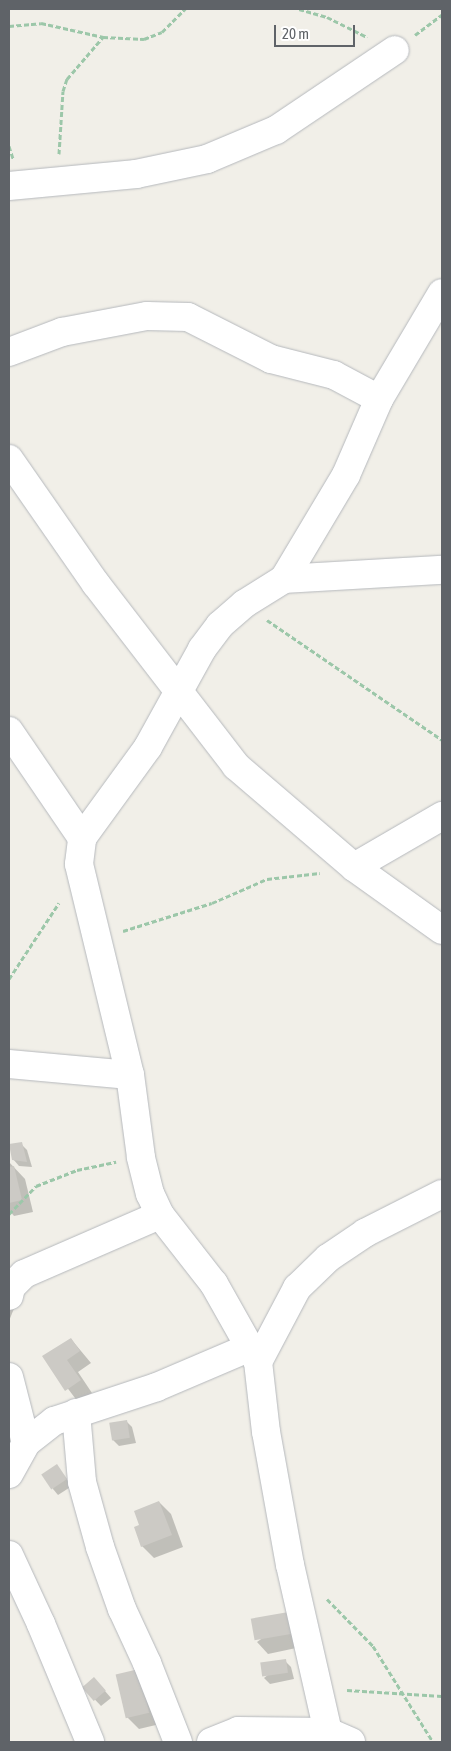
<!DOCTYPE html>
<html>
<head>
<meta charset="utf-8">
<style>
	body { margin:0 }
	#map { position:relative; width:451px; height:1751px; overflow:hidden; background:#f1efe8; font-family:"Asap Condensed",sans-serif }
	div>[style] { position:absolute }
	[style*='--x'] { left:calc(var(--x)*1px); top:calc(var(--y)*1px); width:calc(var(--w)*1px); rotate:calc(var(--a)*1deg) }
	.shadow>* { inset:0; background:#0003 }
	.building>* { inset:0; background:#cccac5; transform-origin:0 0 }
	.path>* { height:3px; margin-top:-1.5px; transform-origin:0; background:repeating-linear-gradient(90deg,#9cc7a9 0 5px,transparent 0 7.5px) }
	.roads { filter:drop-shadow(0 0 1px #b5b8bc) drop-shadow(0 0 1px #b5b8bc) }
	.minor>* { height:28px; margin:-14px; padding:0 14px; transform-origin:14px; border-radius:14px; background:#fff }
	span { translate:-50% -50%; white-space:nowrap; text-align:center; line-height:1.15; -webkit-text-stroke:4px #fff; paint-order:stroke }
	.frame { position:absolute; inset:0; border:10px solid #5f6368; pointer-events:none }
	.scale { position:absolute; left:274px; top:25px; width:81px; height:22px; box-sizing:border-box; border:2px solid #5f6368; border-top:0; padding-left:6px; font-size:15px; line-height:18px; white-space:nowrap; color:#5f6368; -webkit-text-stroke:4px #fff; paint-order:stroke }
</style>
</head>
<body>
<div id="map">
	<div class="shadow">
		<i style="clip-path:polygon(21px 1144px,27px 1150px,32px 1167px,19px 1166px,13px 1159px)"></i>
		<i style="clip-path:polygon(9px 1162px,25px 1179px,33px 1212px,14px 1216px,9px 1210px)"></i>
		<i style="clip-path:polygon(9px 1286px,19px 1296px,9px 1321px)"></i>
		<i style="clip-path:polygon(71px 1339px,91px 1363px,78px 1372px,92px 1393px,78px 1402px,44px 1357px)"></i>
		<i style="clip-path:polygon(126px 1421px,132px 1427px,136px 1443px,119px 1446px,113px 1440px)"></i>
		<i style="clip-path:polygon(56px 1465px,72px 1486px,58px 1495px,53px 1489px)"></i>
		<i style="clip-path:polygon(159px 1502px,171px 1514px,183px 1547px,154px 1558px,142px 1546px,140px 1526px)"></i>
		<i style="clip-path:polygon(299px 1612px,315px 1644px,268px 1654px,257px 1642px)"></i>
		<i style="clip-path:polygon(285px 1661px,291px 1667px,294px 1679px,270px 1684px,264px 1678px)"></i>
		<i style="clip-path:polygon(138px 1670px,160px 1724px,139px 1729px,127px 1717px)"></i>
		<i style="clip-path:polygon(99px 1684px,111px 1698px,101px 1706px,83px 1687px)"></i>
	</div>
	<div class="building">
		<i style="clip-path:polygon(22px 1142px,27px 1162px,12px 1160px,9px 1144px)"></i>
		<i style="clip-path:polygon(14px 1166px,22px 1200px,9px 1203px,9px 1167px)"></i>
		<i style="clip-path:polygon(71px 1338px,80px 1351px,67px 1360px,81px 1380px,65px 1391px,42px 1356px)"></i>
		<i style="left:127px;top:1420px;width:18px;height:18px;rotate:81deg"></i>
		<i style="left:57px;top:1464px;width:18px;height:19px;rotate:56deg"></i>
		<i style="clip-path:polygon(159px 1501px,172px 1535px,141px 1547px,134px 1527px,139px 1525px,134px 1511px)"></i>
		<i style="left:300px;top:1610px;width:22px;height:50px;rotate:80deg"></i>
		<i style="left:286px;top:1659px;width:14px;height:26px;rotate:82deg"></i>
		<i style="left:139px;top:1669px;width:45px;height:24px;rotate:77deg"></i>
		<i style="left:94px;top:1677px;width:18px;height:16px;rotate:49deg"></i>
	</div>
	<div class="path">
		<i style="--x:299;--y:9;--w:29;--a:16"></i>
		<i style="--x:327;--y:17;--w:45;--a:26.6"></i>
		<i style="--x:9;--y:26;--w:32;--a:-5"></i>
		<i style="--x:41;--y:23;--w:64;--a:12.7"></i>
		<i style="--x:103;--y:37;--w:41;--a:2.8"></i>
		<i style="--x:144;--y:39;--w:19;--a:-21"></i>
		<i style="--x:162;--y:32;--w:33;--a:-45"></i>
		<i style="--x:415;--y:35;--w:34;--a:-37"></i>
		<i style="--x:9;--y:146;--w:13;--a:72"></i>
		<i style="--x:59;--y:154;--w:63;--a:-86.4"></i>
		<i style="--x:63;--y:91;--w:13;--a:-72"></i>
		<i style="--x:67;--y:79;--w:55;--a:-49.4"></i>
		<i style="--x:267;--y:620;--w:212;--a:34.4"></i>
		<i style="--x:123;--y:931;--w:93;--a:-17.5"></i>
		<i style="--x:212;--y:903;--w:60;--a:-23.6"></i>
		<i style="--x:267;--y:879;--w:53;--a:-6.5"></i>
		<i style="--x:9;--y:979;--w:91;--a:-56.7"></i>
		<i style="--x:9;--y:1214;--w:39;--a:-46"></i>
		<i style="--x:36;--y:1186;--w:44;--a:-21.3"></i>
		<i style="--x:77;--y:1170;--w:40;--a:-12"></i>
		<i style="--x:327;--y:1599;--w:66;--a:45.6"></i>
		<i style="--x:373;--y:1646;--w:113;--a:58"></i>
		<i style="--x:347;--y:1690;--w:95;--a:3.6"></i>
	</div>
	<div class="roads">
		<div class="minor">
			<i style="--x:9;--y:186;--w:128;--a:-5.4"></i>
			<i style="--x:136;--y:174;--w:73;--a:-11.9"></i>
			<i style="--x:207;--y:159;--w:75;--a:-22.8"></i>
			<i style="--x:276;--y:130;--w:143;--a:-33.9"></i>
			<i style="--x:9;--y:352;--w:57;--a:-20.7"></i>
			<i style="--x:62;--y:332;--w:86;--a:-10.7"></i>
			<i style="--x:147;--y:316;--w:41;--a:1.4"></i>
			<i style="--x:188;--y:317;--w:93;--a:26.8"></i>
			<i style="--x:271;--y:359;--w:65;--a:14.3"></i>
			<i style="--x:334;--y:375;--w:51;--a:28.1"></i>
			<i style="--x:9;--y:459;--w:152;--a:55.2"></i>
			<i style="--x:96;--y:584;--w:230;--a:52.4"></i>
			<i style="--x:236;--y:766;--w:155;--a:40.6"></i>
			<i style="--x:354;--y:867;--w:108;--a:35.6"></i>
			<i style="--x:284;--y:579;--w:121;--a:-59.2"></i>
			<i style="--x:346;--y:475;--w:83;--a:-66.5"></i>
			<i style="--x:379;--y:399;--w:123;--a:-59.3"></i>
			<i style="--x:9;--y:731;--w:130;--a:55.7"></i>
			<i style="--x:354;--y:867;--w:102;--a:-30.1"></i>
			<i style="--x:9;--y:1064;--w:121;--a:5.2"></i>
			<i style="--x:9;--y:1296;--w:9;--a:-77"></i>
			<i style="--x:11;--y:1287;--w:18;--a:-45"></i>
			<i style="--x:24;--y:1274;--w:148;--a:-23.5"></i>
			<i style="--x:258;--y:1362;--w:84;--a:-62.2"></i>
			<i style="--x:297;--y:1288;--w:43;--a:-44.1"></i>
			<i style="--x:328;--y:1258;--w:45;--a:-34"></i>
			<i style="--x:365;--y:1233;--w:86;--a:-26.9"></i>
			<i style="--x:9;--y:1377;--w:68;--a:75.6"></i>
			<i style="--x:76;--y:1413;--w:69;--a:85"></i>
			<i style="--x:82;--y:1482;--w:67;--a:74.5"></i>
			<i style="--x:100;--y:1547;--w:66;--a:70.5"></i>
			<i style="--x:122;--y:1609;--w:60;--a:65.2"></i>
			<i style="--x:147;--y:1663;--w:85;--a:68.6"></i>
			<i style="--x:9;--y:1474;--w:35;--a:-61"></i>
			<i style="--x:26;--y:1443;--w:36;--a:-38"></i>
			<i style="--x:54;--y:1421;--w:108;--a:-18.3"></i>
			<i style="--x:157;--y:1387;--w:102;--a:-23.1"></i>
			<i style="--x:9;--y:1555;--w:76;--a:65.1"></i>
			<i style="--x:41;--y:1624;--w:128;--a:67.4"></i>
			<i style="--x:328;--y:1732;--w:171;--a:-102.8"></i>
			<i style="--x:290;--y:1565;--w:135;--a:-100.2"></i>
			<i style="--x:266;--y:1432;--w:70;--a:-96.5"></i>
			<i style="--x:258;--y:1362;--w:90;--a:-119.4"></i>
			<i style="--x:214;--y:1284;--w:88;--a:-128"></i>
			<i style="--x:160;--y:1215;--w:23;--a:-115"></i>
			<i style="--x:150;--y:1194;--w:38;--a:-104"></i>
			<i style="--x:141;--y:1157;--w:83;--a:-97.6"></i>
			<i style="--x:130;--y:1075;--w:217;--a:-103.6"></i>
			<i style="--x:79;--y:864;--w:26;--a:-83"></i>
			<i style="--x:82;--y:838;--w:112;--a:-54"></i>
			<i style="--x:148;--y:747;--w:112;--a:-61.1"></i>
			<i style="--x:202;--y:649;--w:30;--a:-53"></i>
			<i style="--x:220;--y:625;--w:32;--a:-41"></i>
			<i style="--x:244;--y:604;--w:47;--a:-32"></i>
			<i style="--x:284;--y:579;--w:158;--a:-3.3"></i>
			<i style="--x:211;--y:1742;--w:29;--a:-22"></i>
			<i style="--x:238;--y:1731;--w:90;--a:0.6"></i>
			<i style="--x:328;--y:1732;--w:25;--a:23"></i>
		</div>
	</div>
	<div class="frame"></div>
	<div class="scale">20 m</div>
</div>
</body>
</html>
